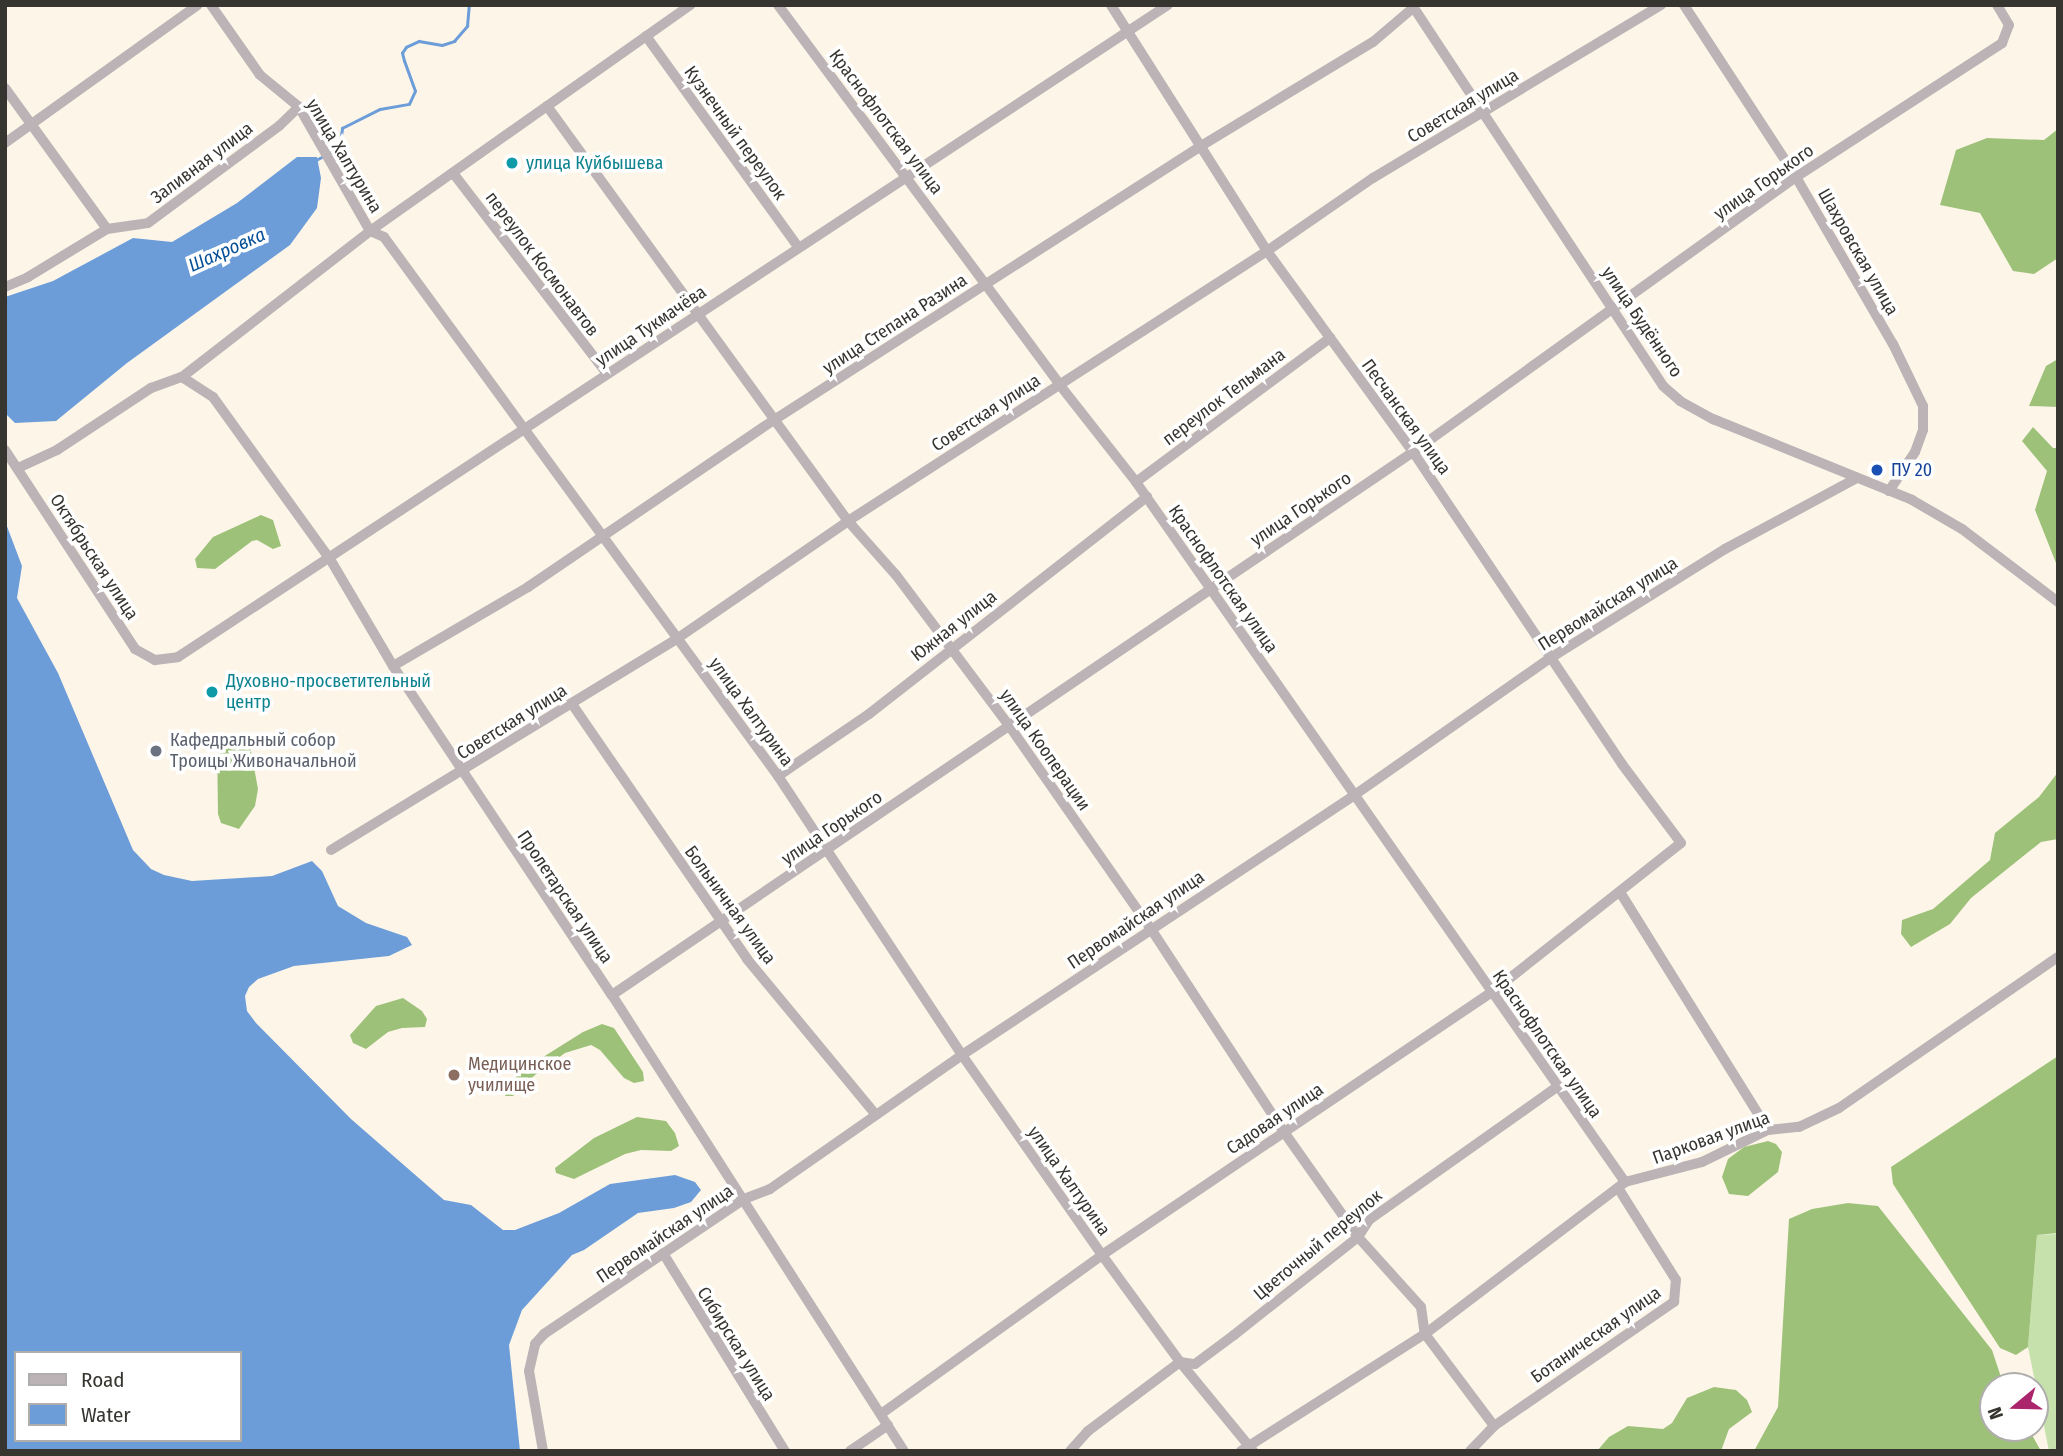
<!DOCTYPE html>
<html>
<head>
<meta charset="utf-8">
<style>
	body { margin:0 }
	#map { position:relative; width:2063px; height:1456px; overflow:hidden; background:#fdf6e8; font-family:"Fira Sans Condensed",sans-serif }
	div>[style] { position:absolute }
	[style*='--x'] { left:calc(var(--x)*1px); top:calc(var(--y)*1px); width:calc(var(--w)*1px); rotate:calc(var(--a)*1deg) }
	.green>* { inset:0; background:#c6e1ac }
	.forest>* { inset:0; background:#9ec17a }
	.water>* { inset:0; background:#6c9dd9 }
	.stream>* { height:2.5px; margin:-1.25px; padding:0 1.25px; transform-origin:1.25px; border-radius:1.25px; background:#6c9dd9 }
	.minor>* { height:10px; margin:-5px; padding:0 5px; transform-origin:5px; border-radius:5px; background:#bbb3b5 }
	.dots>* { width:19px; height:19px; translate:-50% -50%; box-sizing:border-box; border:4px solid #fff; border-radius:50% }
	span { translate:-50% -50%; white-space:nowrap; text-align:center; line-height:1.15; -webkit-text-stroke:7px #fff; paint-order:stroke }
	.street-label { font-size:18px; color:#373530 }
	.culture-label { font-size:18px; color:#0d838f }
	.left { translate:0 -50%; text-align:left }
	.transit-label { font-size:18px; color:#164399 }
	.worship-label { font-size:18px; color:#5b616d }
	.education-label { font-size:18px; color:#785e54 }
	.water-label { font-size:19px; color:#055096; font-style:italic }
	.frame { position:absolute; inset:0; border:7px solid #373530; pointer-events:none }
	.legend { position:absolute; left:14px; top:1351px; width:228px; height:91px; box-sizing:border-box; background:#fff; border:2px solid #afaeac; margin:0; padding:9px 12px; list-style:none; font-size:21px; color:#373530 }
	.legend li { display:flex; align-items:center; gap:14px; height:35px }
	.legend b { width:35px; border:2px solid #afaeac }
	.north { position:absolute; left:1979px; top:1372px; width:70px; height:70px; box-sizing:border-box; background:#fff; border:2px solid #afaeac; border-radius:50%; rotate:251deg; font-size:19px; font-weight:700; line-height:28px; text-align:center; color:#373530 }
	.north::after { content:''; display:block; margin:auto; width:24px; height:32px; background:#ab256c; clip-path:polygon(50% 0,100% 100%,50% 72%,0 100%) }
</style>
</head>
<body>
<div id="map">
	<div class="green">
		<i style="clip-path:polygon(2058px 1234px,2058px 1451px,2049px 1451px,2028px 1347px,2037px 1235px)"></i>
	</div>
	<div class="forest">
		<i style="clip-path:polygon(2058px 129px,2058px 258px,2034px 274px,2013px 271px,1980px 213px,1940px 205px,1956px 150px,1987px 138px,2044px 140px)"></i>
		<i style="clip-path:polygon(2058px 359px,2058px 407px,2029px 406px,2046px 366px)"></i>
		<i style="clip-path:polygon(2033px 427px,2053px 448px,2058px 448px,2058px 568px,2035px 510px,2047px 471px,2022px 441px)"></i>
		<i style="clip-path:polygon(261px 515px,273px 520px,281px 546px,273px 549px,257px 540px,252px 541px,215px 569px,197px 568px,195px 559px,213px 537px)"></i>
		<i style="clip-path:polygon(233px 733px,249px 740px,258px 789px,255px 806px,239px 829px,221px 823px,218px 814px,217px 742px,224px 735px)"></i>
		<i style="clip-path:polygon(2058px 772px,2058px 839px,2041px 842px,1971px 898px,1950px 924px,1911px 947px,1901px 934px,1902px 920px,1933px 909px,1990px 860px,1995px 833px,2039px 797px)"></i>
		<i style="clip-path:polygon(403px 998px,422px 1011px,427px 1019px,425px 1027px,402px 1028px,388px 1032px,366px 1049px,353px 1043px,350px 1035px,376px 1006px)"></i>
		<i style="clip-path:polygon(602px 1024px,614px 1028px,643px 1072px,644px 1081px,634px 1083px,624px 1078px,600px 1050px,591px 1045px,565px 1053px,535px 1075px,513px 1096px,505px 1096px,510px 1083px,524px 1069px,583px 1032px)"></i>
		<i style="clip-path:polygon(2058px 1056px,2058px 1233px,2037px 1235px,2028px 1347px,2016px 1355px,2000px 1348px,1893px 1184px,1891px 1167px)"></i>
		<i style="clip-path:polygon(637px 1117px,666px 1121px,675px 1133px,679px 1146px,671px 1151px,641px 1150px,625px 1154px,574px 1179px,556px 1173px,555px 1168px,594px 1138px)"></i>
		<i style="clip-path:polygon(1768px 1141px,1776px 1144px,1782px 1152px,1778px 1172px,1748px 1196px,1729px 1194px,1722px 1177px,1728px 1159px,1744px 1147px)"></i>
		<i style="clip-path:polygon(1848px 1203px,1878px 1206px,1992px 1350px,2004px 1386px,1993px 1386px,1993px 1428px,2028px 1428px,2041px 1451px,1754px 1451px,1778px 1407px,1789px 1219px,1812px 1209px)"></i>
		<i style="clip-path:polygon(1714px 1387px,1736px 1390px,1747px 1400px,1752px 1412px,1729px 1429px,1721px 1451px,1597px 1451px,1609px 1437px,1628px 1426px,1663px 1429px,1672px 1423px,1687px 1398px)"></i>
	</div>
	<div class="water">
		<i style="clip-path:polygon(297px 157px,317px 157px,321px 178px,317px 208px,290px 245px,127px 363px,56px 421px,15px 423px,5px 413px,5px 297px,53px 281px,133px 238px,172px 242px,237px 203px)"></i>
		<i style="clip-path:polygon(evenodd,5px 521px,22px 566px,17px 598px,58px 673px,133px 850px,151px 869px,164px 875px,192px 881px,272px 876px,312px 861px,322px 871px,338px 906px,366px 923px,407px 937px,412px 945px,389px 956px,294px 966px,258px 979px,249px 987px,245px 996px,247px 1011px,256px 1023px,351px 1119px,444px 1200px,471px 1205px,503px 1230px,515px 1230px,559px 1213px,610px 1184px,675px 1175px,695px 1182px,701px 1190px,691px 1202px,674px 1208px,638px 1213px,584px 1250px,572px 1255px,522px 1310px,509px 1345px,520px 1451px,5px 1451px,5px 521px,16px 1353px,240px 1353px,240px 1440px,16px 1440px,16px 1353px)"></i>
	</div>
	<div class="stream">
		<i style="--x:316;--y:160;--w:26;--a:-28"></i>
		<i style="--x:339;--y:148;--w:20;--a:-81"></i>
		<i style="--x:342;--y:128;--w:42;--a:-26.6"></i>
		<i style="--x:380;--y:109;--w:29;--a:-10"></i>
		<i style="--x:409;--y:104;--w:14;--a:-65"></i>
		<i style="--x:415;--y:91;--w:32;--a:-110"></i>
		<i style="--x:404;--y:61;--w:8;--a:-104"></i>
		<i style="--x:402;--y:53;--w:7;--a:-56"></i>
		<i style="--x:406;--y:47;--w:14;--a:-25"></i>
		<i style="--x:419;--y:41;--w:23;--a:10"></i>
		<i style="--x:442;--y:45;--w:13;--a:-18"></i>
		<i style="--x:454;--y:41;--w:20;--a:-49"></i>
		<i style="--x:467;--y:26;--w:21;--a:-85"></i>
	</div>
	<div class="minor">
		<i style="--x:211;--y:5;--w:85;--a:55"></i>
		<i style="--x:260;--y:75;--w:50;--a:39.4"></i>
		<i style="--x:299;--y:107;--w:143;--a:60.2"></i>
		<i style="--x:370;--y:231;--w:15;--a:23"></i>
		<i style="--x:384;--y:237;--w:668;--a:53.83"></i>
		<i style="--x:778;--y:776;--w:334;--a:56.6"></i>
		<i style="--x:962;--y:1055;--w:244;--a:55"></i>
		<i style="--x:1102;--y:1255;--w:132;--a:53.9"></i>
		<i style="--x:1180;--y:1362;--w:115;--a:50.6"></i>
		<i style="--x:778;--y:5;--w:472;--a:53.4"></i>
		<i style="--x:1059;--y:384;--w:125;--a:51.8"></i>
		<i style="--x:1136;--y:482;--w:854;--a:55.06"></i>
		<i style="--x:1412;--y:5;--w:456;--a:56.6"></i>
		<i style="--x:1663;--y:386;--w:23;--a:41"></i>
		<i style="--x:1680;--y:401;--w:38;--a:29"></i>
		<i style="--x:1713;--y:419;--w:215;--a:22.1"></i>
		<i style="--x:1912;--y:500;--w:58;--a:30.1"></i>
		<i style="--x:1962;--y:529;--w:121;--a:37.2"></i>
		<i style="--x:1684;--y:5;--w:205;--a:56.9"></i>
		<i style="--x:1796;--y:177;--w:193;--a:59.9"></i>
		<i style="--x:1893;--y:344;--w:69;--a:64.2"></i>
		<i style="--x:1923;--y:406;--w:24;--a:90"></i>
		<i style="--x:1923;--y:430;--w:23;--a:110"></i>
		<i style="--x:1915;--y:452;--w:47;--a:123.7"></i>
		<i style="--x:646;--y:36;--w:260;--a:54.2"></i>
		<i style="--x:5;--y:88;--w:174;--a:54.1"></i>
		<i style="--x:547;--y:106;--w:513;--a:54.05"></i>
		<i style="--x:848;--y:521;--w:72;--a:48.4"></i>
		<i style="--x:896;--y:575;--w:190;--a:53.1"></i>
		<i style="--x:1010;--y:727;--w:246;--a:55.1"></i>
		<i style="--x:1151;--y:929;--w:243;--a:56.8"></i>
		<i style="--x:1284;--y:1132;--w:128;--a:54.8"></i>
		<i style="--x:1358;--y:1237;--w:94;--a:48"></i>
		<i style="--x:1421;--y:1307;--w:27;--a:82"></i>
		<i style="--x:1425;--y:1334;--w:115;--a:53.1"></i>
		<i style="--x:5;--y:143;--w:237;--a:-35.6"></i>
		<i style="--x:453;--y:173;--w:253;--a:52.5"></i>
		<i style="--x:5;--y:287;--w:25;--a:-23"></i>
		<i style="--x:28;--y:277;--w:92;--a:-31.3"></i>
		<i style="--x:107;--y:229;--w:41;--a:-8.3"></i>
		<i style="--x:148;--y:223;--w:163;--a:-36.5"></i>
		<i style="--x:279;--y:126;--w:28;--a:-44"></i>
		<i style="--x:182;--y:377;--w:37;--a:33"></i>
		<i style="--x:213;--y:397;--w:200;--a:54.2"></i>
		<i style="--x:330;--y:559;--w:124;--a:59.5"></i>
		<i style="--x:393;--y:666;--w:395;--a:56.4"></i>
		<i style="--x:612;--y:995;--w:541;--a:57.37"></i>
		<i style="--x:5;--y:450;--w:238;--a:56.8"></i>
		<i style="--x:135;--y:649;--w:23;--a:29"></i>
		<i style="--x:155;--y:660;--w:23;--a:-7"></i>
		<i style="--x:178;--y:657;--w:1185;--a:-33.37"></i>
		<i style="--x:18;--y:468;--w:43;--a:-24.8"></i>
		<i style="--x:57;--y:450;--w:113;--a:-33.4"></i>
		<i style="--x:151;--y:388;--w:33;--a:-20"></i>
		<i style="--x:182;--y:377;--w:238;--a:-37.8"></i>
		<i style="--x:370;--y:231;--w:392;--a:-35.2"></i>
		<i style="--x:1136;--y:482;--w:242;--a:-36.6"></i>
		<i style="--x:393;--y:666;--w:156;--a:-30.3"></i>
		<i style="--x:528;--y:587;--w:297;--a:-34.2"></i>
		<i style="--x:774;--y:420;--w:507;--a:-32.69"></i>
		<i style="--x:1201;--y:146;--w:201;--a:-31.2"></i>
		<i style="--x:1373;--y:42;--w:54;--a:-40.5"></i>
		<i style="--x:572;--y:704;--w:309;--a:55.5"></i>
		<i style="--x:747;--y:959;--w:202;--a:50.4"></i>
		<i style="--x:778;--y:776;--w:110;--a:-34.3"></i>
		<i style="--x:869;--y:714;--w:353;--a:-38"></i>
		<i style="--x:331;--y:850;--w:407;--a:-31.4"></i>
		<i style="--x:678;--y:638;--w:206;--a:-34.5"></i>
		<i style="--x:848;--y:521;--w:498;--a:-32.8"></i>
		<i style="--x:1267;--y:251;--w:129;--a:-34.6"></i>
		<i style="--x:1373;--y:178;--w:336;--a:-31"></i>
		<i style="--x:1620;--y:892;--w:280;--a:58.1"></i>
		<i style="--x:612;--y:995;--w:968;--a:-34.13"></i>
		<i style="--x:1413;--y:452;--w:472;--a:-35.7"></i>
		<i style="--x:1796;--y:177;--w:246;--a:-33"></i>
		<i style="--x:2002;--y:43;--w:19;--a:-69"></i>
		<i style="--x:2009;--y:25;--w:23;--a:-121"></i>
		<i style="--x:663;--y:1253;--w:233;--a:58.4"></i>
		<i style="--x:881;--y:1414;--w:272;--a:-35.7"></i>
		<i style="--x:1102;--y:1255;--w:469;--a:-34"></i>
		<i style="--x:1491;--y:993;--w:242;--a:-38.3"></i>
		<i style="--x:1681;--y:843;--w:99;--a:-126.8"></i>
		<i style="--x:1622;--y:764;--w:376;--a:-123.8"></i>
		<i style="--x:1413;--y:452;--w:248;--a:-126"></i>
		<i style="--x:1267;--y:251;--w:291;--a:-122.4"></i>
		<i style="--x:543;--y:1451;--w:81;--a:-99.9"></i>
		<i style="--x:529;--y:1371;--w:28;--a:-77"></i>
		<i style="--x:535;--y:1344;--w:13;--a:-48"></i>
		<i style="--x:544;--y:1334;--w:241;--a:-34"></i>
		<i style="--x:744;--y:1199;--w:28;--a:-21"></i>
		<i style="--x:770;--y:1189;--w:234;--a:-34.9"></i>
		<i style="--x:962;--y:1055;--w:473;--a:-33.5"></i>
		<i style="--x:1356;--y:794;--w:239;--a:-35"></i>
		<i style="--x:1552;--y:657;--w:204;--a:-32"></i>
		<i style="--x:1725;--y:549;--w:150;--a:-28.3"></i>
		<i style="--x:850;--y:1451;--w:46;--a:-34.4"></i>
		<i style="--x:1070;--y:1451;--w:27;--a:-48"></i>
		<i style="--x:1088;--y:1431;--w:115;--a:-36.9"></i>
		<i style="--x:1180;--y:1362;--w:15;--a:8"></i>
		<i style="--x:1195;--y:1364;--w:49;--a:-36.6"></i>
		<i style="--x:1234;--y:1335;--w:158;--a:-38.3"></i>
		<i style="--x:1358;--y:1237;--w:20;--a:-57"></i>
		<i style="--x:1369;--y:1220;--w:232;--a:-35.3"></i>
		<i style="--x:1241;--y:1451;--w:218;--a:-32.5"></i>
		<i style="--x:1425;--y:1334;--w:251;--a:-37.2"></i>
		<i style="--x:1625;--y:1182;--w:80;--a:-14.6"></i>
		<i style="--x:1702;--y:1162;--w:73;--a:-25.9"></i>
		<i style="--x:1768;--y:1130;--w:31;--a:-6"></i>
		<i style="--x:1799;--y:1127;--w:44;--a:-25.4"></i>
		<i style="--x:1839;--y:1108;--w:266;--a:-34.6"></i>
		<i style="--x:1470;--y:1451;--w:35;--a:-46"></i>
		<i style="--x:1494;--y:1426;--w:219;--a:-34.6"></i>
		<i style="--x:1674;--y:1302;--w:22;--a:-85"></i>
		<i style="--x:1676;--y:1280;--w:109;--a:-122.2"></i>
	</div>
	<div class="dots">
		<i style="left:512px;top:163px;background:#0f9aa8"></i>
		<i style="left:1877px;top:470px;background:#1a4fb4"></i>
		<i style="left:212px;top:692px;background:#0f9aa8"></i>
		<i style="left:156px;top:751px;background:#6b7280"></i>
		<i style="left:454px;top:1075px;background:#8d6e63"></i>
	</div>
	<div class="street-label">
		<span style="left:1463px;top:106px;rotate:-31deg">Советская улица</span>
		<span style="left:886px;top:122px;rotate:53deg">Краснофлотская улица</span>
		<span style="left:735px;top:133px;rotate:54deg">Кузнечный переулок</span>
		<span style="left:344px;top:156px;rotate:59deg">улица Халтурина</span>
		<span style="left:202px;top:163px;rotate:-37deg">Заливная улица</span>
		<span style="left:1764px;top:182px;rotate:-35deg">улица Горького</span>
		<span style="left:1858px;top:252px;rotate:60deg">Шахровская улица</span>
		<span style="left:542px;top:264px;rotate:53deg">переулок Космонавтов</span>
		<span style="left:1642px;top:322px;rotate:56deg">улица Будённого</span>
		<span style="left:895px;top:324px;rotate:-33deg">улица Степана Разина</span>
		<span style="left:651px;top:326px;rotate:-34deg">улица Тукмачёва</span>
		<span style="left:1224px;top:397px;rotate:-37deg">переулок Тельмана</span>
		<span style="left:986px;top:413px;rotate:-33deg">Советская улица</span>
		<span style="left:1406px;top:417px;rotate:54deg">Песчанская улица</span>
		<span style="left:1301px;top:509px;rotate:-34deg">улица Горького</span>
		<span style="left:94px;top:557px;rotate:57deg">Октябрьская улица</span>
		<span style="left:1223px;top:579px;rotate:55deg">Краснофлотская улица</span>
		<span style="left:1608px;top:604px;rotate:-32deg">Первомайская улица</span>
		<span style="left:954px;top:626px;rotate:-38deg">Южная улица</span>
		<span style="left:751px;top:712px;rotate:54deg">улица Халтурина</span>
		<span style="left:512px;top:722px;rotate:-32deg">Советская улица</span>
		<span style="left:1045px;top:750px;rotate:55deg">улица Кооперации</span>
		<span style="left:832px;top:828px;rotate:-34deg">улица Горького</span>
		<span style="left:565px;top:897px;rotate:56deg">Пролетарская улица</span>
		<span style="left:730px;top:905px;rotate:54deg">Больничная улица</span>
		<span style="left:1136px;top:920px;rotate:-34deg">Первомайская улица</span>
		<span style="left:1547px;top:1044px;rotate:55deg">Краснофлотская улица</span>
		<span style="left:1275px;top:1119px;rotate:-34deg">Садовая улица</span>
		<span style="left:1711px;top:1138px;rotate:-20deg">Парковая улица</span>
		<span style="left:1069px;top:1181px;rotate:55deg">улица Халтурина</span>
		<span style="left:665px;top:1234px;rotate:-34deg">Первомайская улица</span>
		<span style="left:1318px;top:1245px;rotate:-40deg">Цветочный переулок</span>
		<span style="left:1596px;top:1335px;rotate:-35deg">Ботаническая улица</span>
		<span style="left:736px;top:1344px;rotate:58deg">Сибирская улица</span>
	</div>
	<div class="culture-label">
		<span class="left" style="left:526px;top:163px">улица Куйбышева</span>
		<span class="left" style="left:226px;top:692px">Духовно-просветительный<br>центр</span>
	</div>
	<div class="transit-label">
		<span class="left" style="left:1891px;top:470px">ПУ 20</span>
	</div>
	<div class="worship-label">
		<span class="left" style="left:170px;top:751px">Кафедральный собор<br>Троицы Живоначальной</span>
	</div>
	<div class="education-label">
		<span class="left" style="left:468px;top:1075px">Медицинское<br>училище</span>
	</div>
	<div class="water-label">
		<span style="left:227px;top:250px;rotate:-24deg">Шахровка</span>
	</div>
	<div class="frame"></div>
	<ul class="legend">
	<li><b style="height:9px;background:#bbb3b5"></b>Road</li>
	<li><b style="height:19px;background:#6c9dd9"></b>Water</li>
	</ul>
	<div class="north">N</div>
</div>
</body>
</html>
